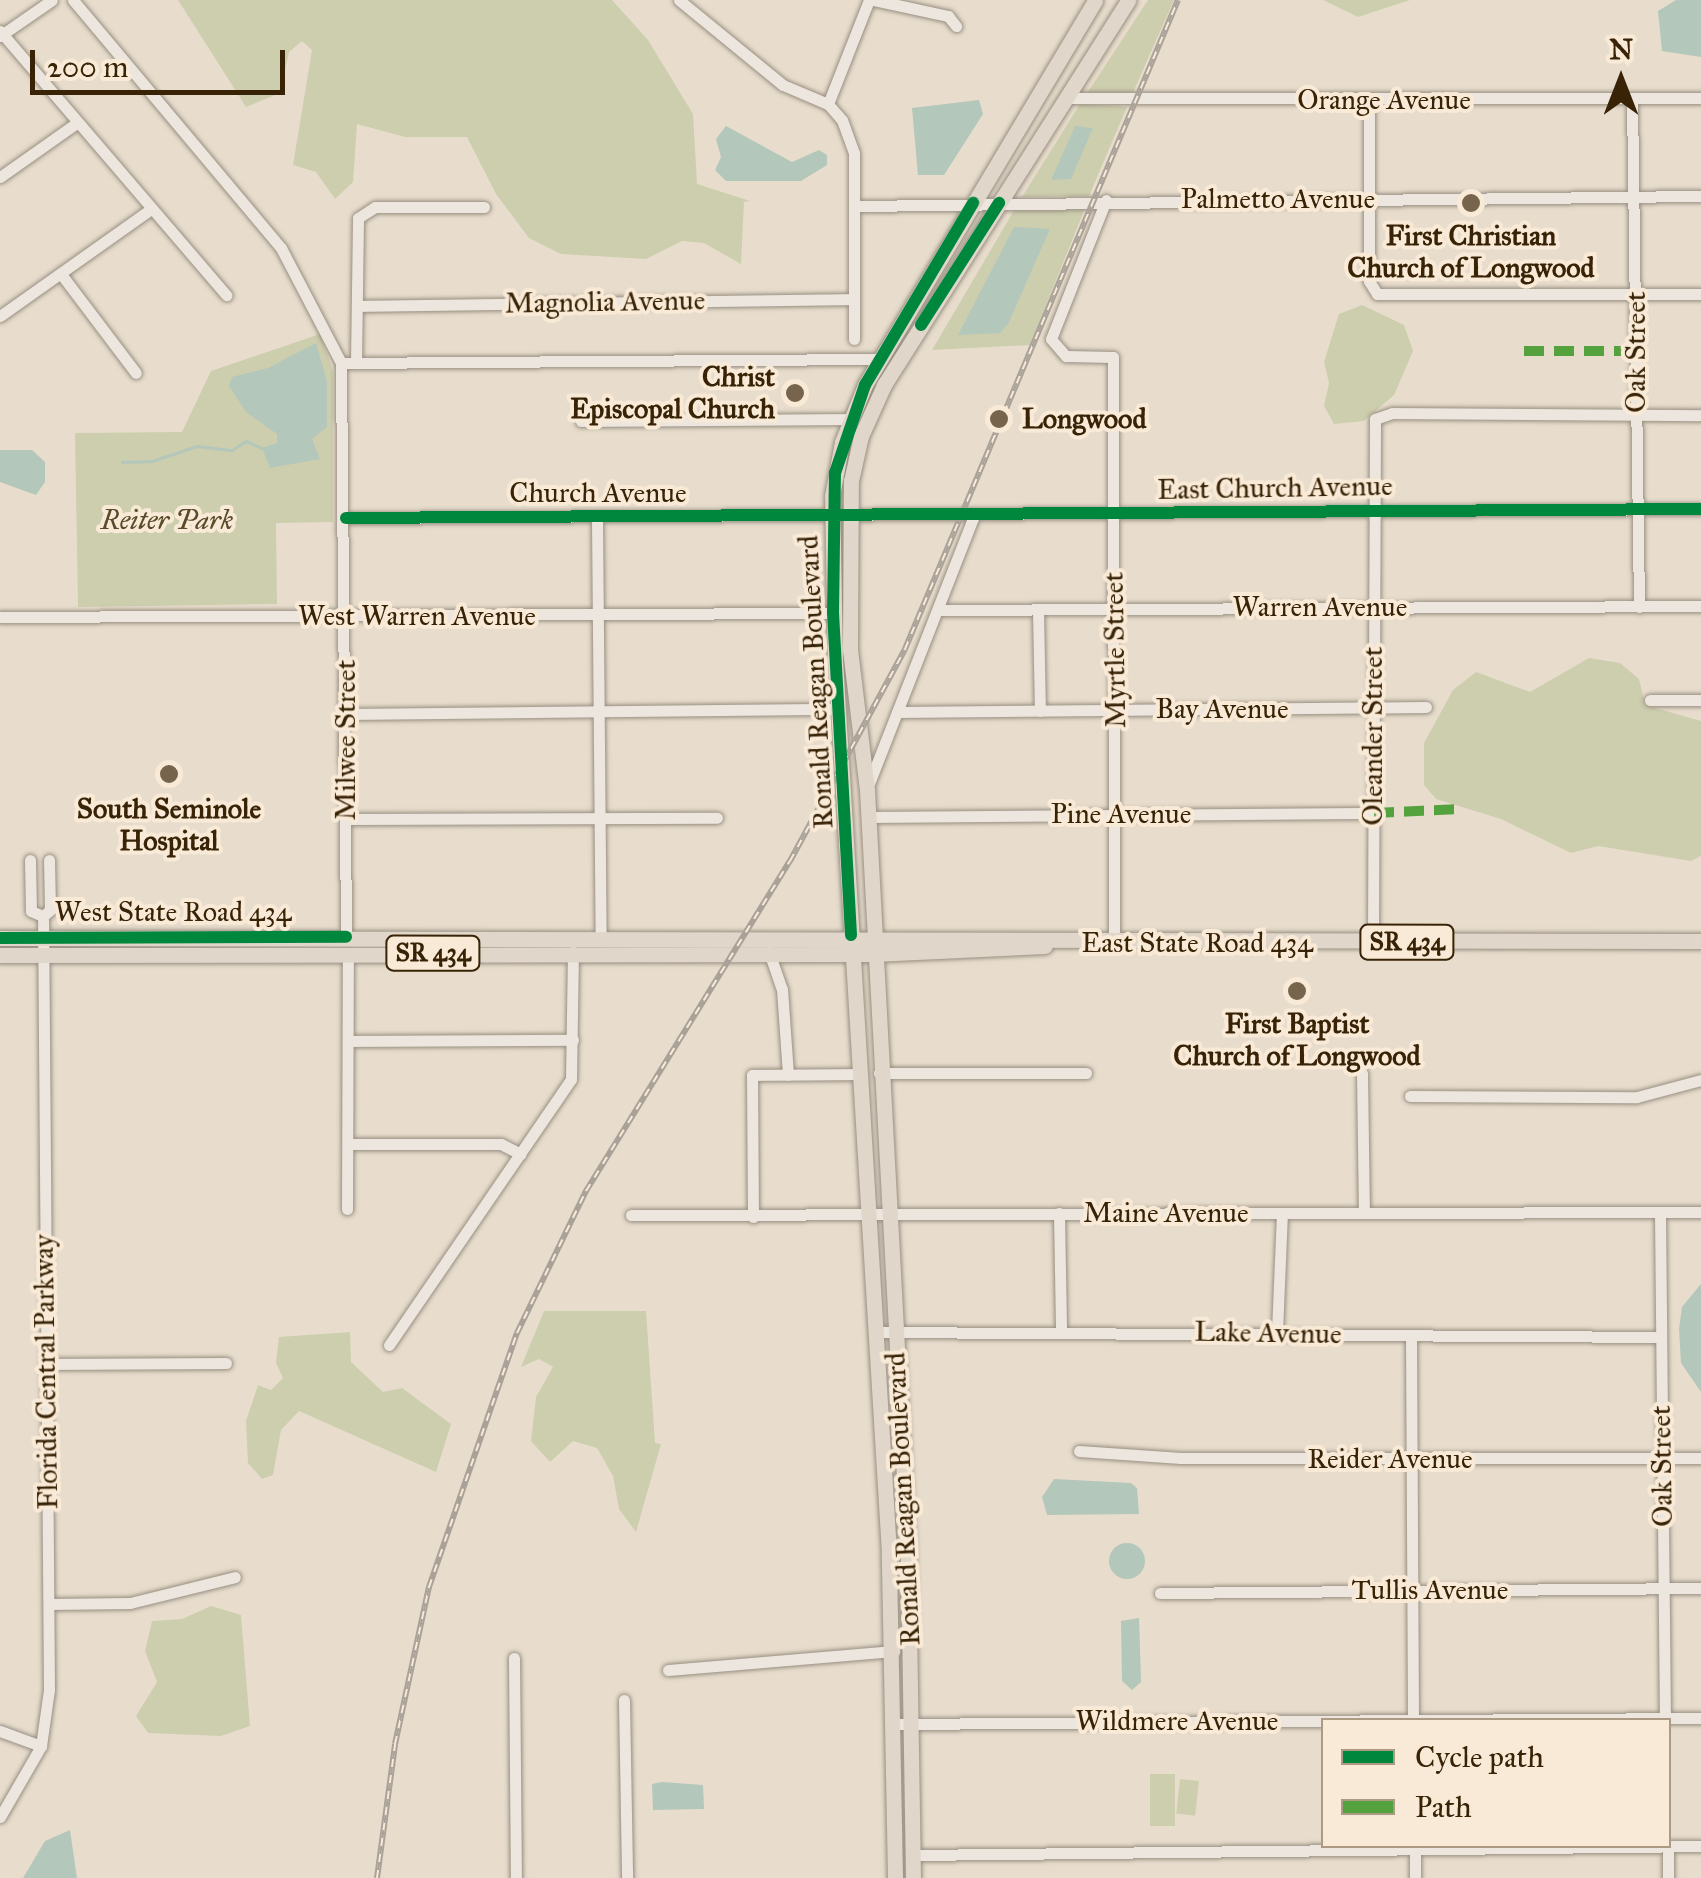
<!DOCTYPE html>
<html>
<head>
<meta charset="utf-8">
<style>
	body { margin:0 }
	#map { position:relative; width:1701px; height:1878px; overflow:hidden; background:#e8ddcc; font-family:"IM FELL Great Primer",serif }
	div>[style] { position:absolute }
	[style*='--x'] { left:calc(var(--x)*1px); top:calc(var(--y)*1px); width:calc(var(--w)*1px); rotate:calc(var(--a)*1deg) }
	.green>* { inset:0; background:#cdceae; transform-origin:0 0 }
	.water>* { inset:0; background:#b3c7ba }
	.round { border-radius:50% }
	.stream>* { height:2.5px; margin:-1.25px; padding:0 1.25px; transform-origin:1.25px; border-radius:1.25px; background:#b3c7ba }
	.roads { filter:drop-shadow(0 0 2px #988f82) drop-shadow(0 0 2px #988f82) }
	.minor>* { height:11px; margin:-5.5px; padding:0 5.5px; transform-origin:5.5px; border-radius:5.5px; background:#ece6de }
	.major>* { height:15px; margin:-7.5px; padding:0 7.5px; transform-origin:7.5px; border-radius:7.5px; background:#e0d6c9 }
	.rail>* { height:6px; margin-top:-3px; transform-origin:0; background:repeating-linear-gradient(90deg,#f8ead6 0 8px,#aaa299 0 16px); box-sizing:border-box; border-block:2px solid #aaa299 }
	.quiet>* { height:10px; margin-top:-5px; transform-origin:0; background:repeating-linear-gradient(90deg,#53a23d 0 20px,transparent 0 30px) }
	.cycleway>* { height:12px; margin:-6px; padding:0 6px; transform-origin:6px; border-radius:6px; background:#00873e }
	.dots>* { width:28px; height:28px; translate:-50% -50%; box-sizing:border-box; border:5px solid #f8ead6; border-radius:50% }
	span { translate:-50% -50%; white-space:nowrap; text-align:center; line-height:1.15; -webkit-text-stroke:8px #f8ead6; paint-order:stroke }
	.shield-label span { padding:2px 8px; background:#f8ead6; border:2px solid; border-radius:8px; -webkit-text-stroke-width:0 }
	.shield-label { font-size:25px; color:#392307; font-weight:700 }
	.street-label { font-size:28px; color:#392307 }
	.poi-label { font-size:28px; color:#392307; font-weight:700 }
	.right { translate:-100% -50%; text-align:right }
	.left { translate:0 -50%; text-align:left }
	.park-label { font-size:28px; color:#584b2b; font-style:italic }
	.legend { position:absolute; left:1321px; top:1718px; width:350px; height:130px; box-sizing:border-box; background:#f8ead6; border:2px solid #ac9a83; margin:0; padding:12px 18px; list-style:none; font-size:30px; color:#392307 }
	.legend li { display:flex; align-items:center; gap:20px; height:50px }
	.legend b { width:50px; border:2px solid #ac9a83 }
	.north { position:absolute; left:1571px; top:30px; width:100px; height:100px; -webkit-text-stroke:8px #f8ead6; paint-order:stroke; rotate:0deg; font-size:28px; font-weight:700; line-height:40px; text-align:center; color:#392307 }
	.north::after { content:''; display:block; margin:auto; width:35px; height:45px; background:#392307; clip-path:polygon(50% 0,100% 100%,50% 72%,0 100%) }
	.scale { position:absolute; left:30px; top:50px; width:255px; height:45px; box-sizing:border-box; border:5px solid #392307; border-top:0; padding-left:12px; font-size:30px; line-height:35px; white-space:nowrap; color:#392307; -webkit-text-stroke:8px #f8ead6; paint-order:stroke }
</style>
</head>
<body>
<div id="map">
	<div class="green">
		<i style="clip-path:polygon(178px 0,612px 0,648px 40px,693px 114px,697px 184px,750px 201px,744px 202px,741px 264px,704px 243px,682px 241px,646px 259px,561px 254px,529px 238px,496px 194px,467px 137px,405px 137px,357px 124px,353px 182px,335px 199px,316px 172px,293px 165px,312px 50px,302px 41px,289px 52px,280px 93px,246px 107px)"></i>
		<i style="clip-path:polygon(1148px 0,1174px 0,1131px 97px,1086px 95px)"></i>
		<i style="clip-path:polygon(1323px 0,1410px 0,1358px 17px)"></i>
		<i style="clip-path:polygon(1080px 104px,1127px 107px,1089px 196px,1022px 197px)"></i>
		<i style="clip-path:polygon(1086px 206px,1030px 345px,932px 350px,1016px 207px)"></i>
		<i style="clip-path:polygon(1362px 305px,1404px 325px,1413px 351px,1394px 395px,1364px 421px,1334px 424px,1324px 406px,1329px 383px,1324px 362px,1339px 314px)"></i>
		<i style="clip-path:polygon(320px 334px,333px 371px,333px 522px,276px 523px,277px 604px,78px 607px,75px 433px,182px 432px,211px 371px)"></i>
		<i style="clip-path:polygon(1589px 658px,1620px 663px,1639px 679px,1645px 705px,1701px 721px,1701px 856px,1691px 861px,1598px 846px,1571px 853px,1501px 819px,1436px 799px,1424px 785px,1424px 743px,1453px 690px,1476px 672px,1530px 692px)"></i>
		<i style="clip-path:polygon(544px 1311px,646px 1311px,655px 1443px,661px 1444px,636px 1532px,619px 1509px,613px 1476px,597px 1448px,573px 1441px,550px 1462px,531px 1441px,536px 1397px,553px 1367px,539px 1359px,521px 1367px)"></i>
		<i style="clip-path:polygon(350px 1332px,351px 1362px,383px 1392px,402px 1388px,451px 1424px,436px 1472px,299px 1411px,281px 1430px,273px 1475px,262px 1479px,248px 1463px,246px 1421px,258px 1385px,271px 1390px,283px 1378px,276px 1363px,279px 1337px)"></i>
		<i style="clip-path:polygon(211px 1606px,241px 1615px,250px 1726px,221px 1736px,148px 1733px,136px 1716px,157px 1682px,145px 1651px,152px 1621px,182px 1619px)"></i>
		<i style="left:1150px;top:1774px;width:25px;height:52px"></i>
		<i style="left:1180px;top:1779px;width:19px;height:35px;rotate:6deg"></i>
	</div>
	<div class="water">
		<i style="clip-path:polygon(1676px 0,1701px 0,1701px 57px,1662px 51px,1658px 11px)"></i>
		<i style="clip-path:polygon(979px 100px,983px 114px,944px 175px,918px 175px,912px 108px)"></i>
		<i style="clip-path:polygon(726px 126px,792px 162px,819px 150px,827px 155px,827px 165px,801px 181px,726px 181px,715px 170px,721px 157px,716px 139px)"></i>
		<i style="clip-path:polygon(1075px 126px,1093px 128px,1071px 179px,1051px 180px)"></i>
		<i style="clip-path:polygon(1014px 227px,1050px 229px,1008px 324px,1000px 333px,958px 335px)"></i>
		<i style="clip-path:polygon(316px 343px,327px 381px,327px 427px,312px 439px,320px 459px,270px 468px,262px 448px,277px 443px,277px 434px,246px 412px,229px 386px,232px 377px,268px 368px)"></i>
		<i style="clip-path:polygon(0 450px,32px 450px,45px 462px,45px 482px,36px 495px,0 482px)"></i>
		<i style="clip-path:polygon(1701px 1284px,1701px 1392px,1681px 1363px,1679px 1329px,1682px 1307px)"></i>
		<i style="clip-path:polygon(1054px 1479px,1131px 1483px,1137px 1488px,1139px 1514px,1047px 1515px,1042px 1497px)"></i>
		<i class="round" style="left:1109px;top:1543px;width:36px;height:36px"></i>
		<i style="clip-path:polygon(1139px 1618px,1141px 1682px,1132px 1690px,1122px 1681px,1121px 1621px)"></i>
		<i style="clip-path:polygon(662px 1782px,703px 1785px,704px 1809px,653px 1810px,652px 1784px)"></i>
		<i style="clip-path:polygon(70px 1830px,77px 1878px,23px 1878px,45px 1841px)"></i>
	</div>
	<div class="stream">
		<i style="--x:122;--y:462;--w:30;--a:-2"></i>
		<i style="--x:152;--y:461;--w:47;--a:-18.4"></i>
		<i style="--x:197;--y:446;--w:35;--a:7"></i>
		<i style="--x:232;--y:450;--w:17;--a:-33"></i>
		<i style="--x:246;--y:441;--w:17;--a:24"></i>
	</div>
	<div class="roads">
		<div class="minor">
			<i style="--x:73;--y:0;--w:324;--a:50"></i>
			<i style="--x:281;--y:248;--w:130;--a:62.4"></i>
			<i style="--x:341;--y:363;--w:574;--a:89.5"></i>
			<i style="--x:679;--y:0;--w:134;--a:39.3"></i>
			<i style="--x:783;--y:85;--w:49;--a:22.9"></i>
			<i style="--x:828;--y:104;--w:21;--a:49"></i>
			<i style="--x:842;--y:120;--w:35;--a:70"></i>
			<i style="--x:854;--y:153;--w:186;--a:90"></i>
			<i style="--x:874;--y:0;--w:76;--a:12.2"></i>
			<i style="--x:948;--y:16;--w:13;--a:51"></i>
			<i style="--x:0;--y:31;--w:348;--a:49.4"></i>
			<i style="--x:0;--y:36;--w:63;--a:-34.7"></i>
			<i style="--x:1067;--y:98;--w:634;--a:0"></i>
			<i style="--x:1632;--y:99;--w:508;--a:89.21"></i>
			<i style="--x:1369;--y:101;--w:180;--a:90"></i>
			<i style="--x:1369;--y:281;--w:15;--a:58"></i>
			<i style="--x:1377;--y:294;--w:324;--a:0"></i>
			<i style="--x:828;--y:104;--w:112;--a:-68.5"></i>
			<i style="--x:0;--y:177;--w:95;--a:-35.2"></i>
			<i style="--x:1106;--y:200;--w:149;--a:111.6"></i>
			<i style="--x:1051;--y:339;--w:23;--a:49"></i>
			<i style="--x:1066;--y:356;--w:47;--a:1.2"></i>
			<i style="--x:1113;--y:357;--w:587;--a:89.9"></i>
			<i style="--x:855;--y:206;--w:846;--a:-0.68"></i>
			<i style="--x:61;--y:274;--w:124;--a:52.9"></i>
			<i style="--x:357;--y:306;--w:497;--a:-0.8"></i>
			<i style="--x:0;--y:316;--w:185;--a:-35.3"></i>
			<i style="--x:341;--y:363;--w:539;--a:-0.43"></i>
			<i style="--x:356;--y:363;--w:145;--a:-89.2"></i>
			<i style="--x:358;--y:218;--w:20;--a:-33"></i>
			<i style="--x:375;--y:207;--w:109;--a:0"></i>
			<i style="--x:581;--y:421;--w:268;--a:-0.4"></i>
			<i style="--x:346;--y:518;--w:1355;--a:-0.38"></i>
			<i style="--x:597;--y:518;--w:418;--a:89.5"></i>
			<i style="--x:938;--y:610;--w:763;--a:-0.3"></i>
			<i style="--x:1038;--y:610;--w:101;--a:88.9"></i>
			<i style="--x:0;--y:617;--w:833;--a:-0.28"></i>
			<i style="--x:1650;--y:700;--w:51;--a:0"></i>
			<i style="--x:897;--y:712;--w:529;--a:-0.54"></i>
			<i style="--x:347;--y:714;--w:492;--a:-0.6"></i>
			<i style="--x:868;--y:786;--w:291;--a:-68.6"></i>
			<i style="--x:868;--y:817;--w:506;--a:-0.45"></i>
			<i style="--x:346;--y:819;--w:371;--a:-0.2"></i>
			<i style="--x:30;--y:860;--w:51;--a:88.9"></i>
			<i style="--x:31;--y:911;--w:13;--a:23"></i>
			<i style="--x:1373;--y:942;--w:523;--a:-89.78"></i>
			<i style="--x:1375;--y:419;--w:18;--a:-19"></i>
			<i style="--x:1392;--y:413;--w:309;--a:0.4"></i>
			<i style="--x:769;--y:952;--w:39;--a:71"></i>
			<i style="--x:782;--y:989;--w:86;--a:86"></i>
			<i style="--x:348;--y:1041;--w:225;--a:-0.3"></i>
			<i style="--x:879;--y:1073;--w:207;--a:0"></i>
			<i style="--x:1362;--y:1073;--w:140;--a:89.2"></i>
			<i style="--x:1410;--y:1096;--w:227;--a:0.3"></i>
			<i style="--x:1637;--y:1097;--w:66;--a:-14.9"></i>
			<i style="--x:348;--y:1144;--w:153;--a:0"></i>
			<i style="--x:501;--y:1144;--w:22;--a:27"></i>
			<i style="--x:347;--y:1209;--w:256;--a:-89.8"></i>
			<i style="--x:1660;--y:1212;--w:508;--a:89.44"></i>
			<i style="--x:1059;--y:1213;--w:119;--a:89"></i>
			<i style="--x:631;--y:1215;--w:1070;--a:-0.16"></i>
			<i style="--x:753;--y:1217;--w:142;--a:-90.4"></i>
			<i style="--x:752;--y:1075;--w:107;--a:-0.5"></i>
			<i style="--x:875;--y:1332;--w:786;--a:0.36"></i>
			<i style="--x:1277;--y:1332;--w:119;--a:-87.6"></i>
			<i style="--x:1411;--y:1335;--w:385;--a:89.7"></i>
			<i style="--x:389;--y:1345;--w:322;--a:-55.6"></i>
			<i style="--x:571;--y:1079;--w:127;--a:-89.1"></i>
			<i style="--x:46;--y:1364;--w:180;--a:-0.3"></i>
			<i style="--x:1079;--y:1451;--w:102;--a:3.9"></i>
			<i style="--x:1181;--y:1458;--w:520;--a:0"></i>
			<i style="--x:1160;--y:1593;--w:541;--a:-0.53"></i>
			<i style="--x:49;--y:1604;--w:81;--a:-0.7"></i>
			<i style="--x:130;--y:1603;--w:108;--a:-13.9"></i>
			<i style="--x:514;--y:1658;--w:220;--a:89.5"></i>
			<i style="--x:668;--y:1670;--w:227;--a:-4.8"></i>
			<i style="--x:624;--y:1700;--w:178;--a:89"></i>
			<i style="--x:894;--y:1724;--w:807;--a:-0.43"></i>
			<i style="--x:0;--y:1731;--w:44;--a:20.1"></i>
			<i style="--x:0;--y:1817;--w:82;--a:-60"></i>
			<i style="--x:41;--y:1746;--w:57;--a:-81.9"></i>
			<i style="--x:49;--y:1690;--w:774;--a:-90.44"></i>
			<i style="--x:43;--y:916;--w:9;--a:-41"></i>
			<i style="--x:50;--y:910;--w:50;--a:-91.1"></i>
			<i style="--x:1415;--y:1846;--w:32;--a:90"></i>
			<i style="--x:1668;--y:1846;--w:32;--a:90"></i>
			<i style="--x:913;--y:1855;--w:788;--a:-0.65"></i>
		</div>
		<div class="major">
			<i style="--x:0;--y:938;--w:1701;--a:0.1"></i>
			<i style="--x:0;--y:955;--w:873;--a:-0.07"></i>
			<i style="--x:873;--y:954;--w:172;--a:-2.7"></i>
			<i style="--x:895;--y:1878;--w:325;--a:-91.1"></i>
			<i style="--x:889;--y:1553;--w:894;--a:-93.46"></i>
			<i style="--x:835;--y:661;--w:165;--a:-91"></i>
			<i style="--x:832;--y:496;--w:55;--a:-79.5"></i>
			<i style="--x:842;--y:442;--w:61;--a:-68"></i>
			<i style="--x:865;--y:385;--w:448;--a:-59.1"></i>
			<i style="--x:913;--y:1878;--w:326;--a:-90.9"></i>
			<i style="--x:908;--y:1552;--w:763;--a:-93.08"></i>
			<i style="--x:867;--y:790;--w:141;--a:-96.9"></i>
			<i style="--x:850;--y:650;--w:169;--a:-89.7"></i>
			<i style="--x:851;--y:481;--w:46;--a:-77.5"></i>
			<i style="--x:861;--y:436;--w:56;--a:-65.7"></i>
			<i style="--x:884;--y:385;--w:456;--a:-57.6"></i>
		</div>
	</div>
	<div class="rail">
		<i style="--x:377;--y:1878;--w:135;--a:-82.3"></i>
		<i style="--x:395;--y:1744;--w:161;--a:-77.8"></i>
		<i style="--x:429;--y:1587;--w:269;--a:-70.9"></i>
		<i style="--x:517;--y:1333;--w:158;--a:-64.1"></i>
		<i style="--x:586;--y:1191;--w:388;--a:-58.3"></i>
		<i style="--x:790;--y:861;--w:241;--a:-61.5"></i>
		<i style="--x:905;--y:649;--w:704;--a:-67.19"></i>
	</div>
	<div class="quiet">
		<i style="--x:1524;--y:351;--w:111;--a:0"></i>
		<i style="--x:1374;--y:813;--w:86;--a:-2.7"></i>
	</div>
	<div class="cycleway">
		<i style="--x:921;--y:325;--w:145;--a:-57.4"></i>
		<i style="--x:346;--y:518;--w:1355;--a:-0.38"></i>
		<i style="--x:851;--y:935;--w:323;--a:-93.2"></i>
		<i style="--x:833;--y:613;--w:140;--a:-89.2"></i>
		<i style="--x:835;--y:473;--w:93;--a:-71.2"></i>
		<i style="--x:865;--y:385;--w:212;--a:-59.3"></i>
		<i style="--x:0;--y:938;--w:346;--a:-0.2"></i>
	</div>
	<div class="dots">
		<i style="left:1471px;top:203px;background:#76644c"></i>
		<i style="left:795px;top:393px;background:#76644c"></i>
		<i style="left:999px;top:419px;background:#76644c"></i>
		<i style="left:169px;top:774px;background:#76644c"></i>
		<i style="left:1297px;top:991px;background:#76644c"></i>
	</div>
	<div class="shield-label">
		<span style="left:1407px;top:942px">SR 434</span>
		<span style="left:433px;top:953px">SR 434</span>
	</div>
	<div class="street-label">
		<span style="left:1384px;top:100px">Orange Avenue</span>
		<span style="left:1278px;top:199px">Palmetto Avenue</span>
		<span style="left:605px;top:302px;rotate:-1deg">Magnolia Avenue</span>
		<span style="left:1636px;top:352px;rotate:-90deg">Oak Street</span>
		<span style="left:1275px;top:488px;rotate:-1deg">East Church Avenue</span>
		<span style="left:598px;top:493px">Church Avenue</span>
		<span style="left:1320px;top:607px">Warren Avenue</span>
		<span style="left:417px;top:616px">West Warren Avenue</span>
		<span style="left:1115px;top:650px;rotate:-91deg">Myrtle Street</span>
		<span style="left:816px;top:682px;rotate:-93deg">Ronald Reagan Boulevard</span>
		<span style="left:1222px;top:709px">Bay Avenue</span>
		<span style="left:1373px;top:736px;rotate:-90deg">Oleander Street</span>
		<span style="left:346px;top:740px;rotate:-90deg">Milwee Street</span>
		<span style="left:1121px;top:814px">Pine Avenue</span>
		<span style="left:173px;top:912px">West State Road 434</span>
		<span style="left:1197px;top:943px">East State Road 434</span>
		<span style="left:1166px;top:1213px">Maine Avenue</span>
		<span style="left:1268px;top:1333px;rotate:1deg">Lake Avenue</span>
		<span style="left:46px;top:1372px;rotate:-91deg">Florida Central Parkway</span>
		<span style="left:1390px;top:1459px">Reider Avenue</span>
		<span style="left:1662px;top:1466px;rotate:-91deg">Oak Street</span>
		<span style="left:903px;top:1499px;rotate:-93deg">Ronald Reagan Boulevard</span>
		<span style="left:1430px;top:1590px">Tullis Avenue</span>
		<span style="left:1177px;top:1721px">Wildmere Avenue</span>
	</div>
	<div class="poi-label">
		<span style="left:1471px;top:252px">First Christian<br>Church of Longwood</span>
		<span class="right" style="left:775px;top:393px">Christ<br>Episcopal Church</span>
		<span class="left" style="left:1022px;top:419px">Longwood</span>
		<span style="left:169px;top:825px">South Seminole<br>Hospital</span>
		<span style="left:1297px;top:1040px">First Baptist<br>Church of Longwood</span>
	</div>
	<div class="park-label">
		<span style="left:167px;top:520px">Reiter Park</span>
	</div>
	<ul class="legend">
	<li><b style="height:12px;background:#00873e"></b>Cycle path</li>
	<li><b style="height:12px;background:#53a23d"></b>Path</li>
	</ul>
	<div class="north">N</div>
	<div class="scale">200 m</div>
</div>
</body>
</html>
